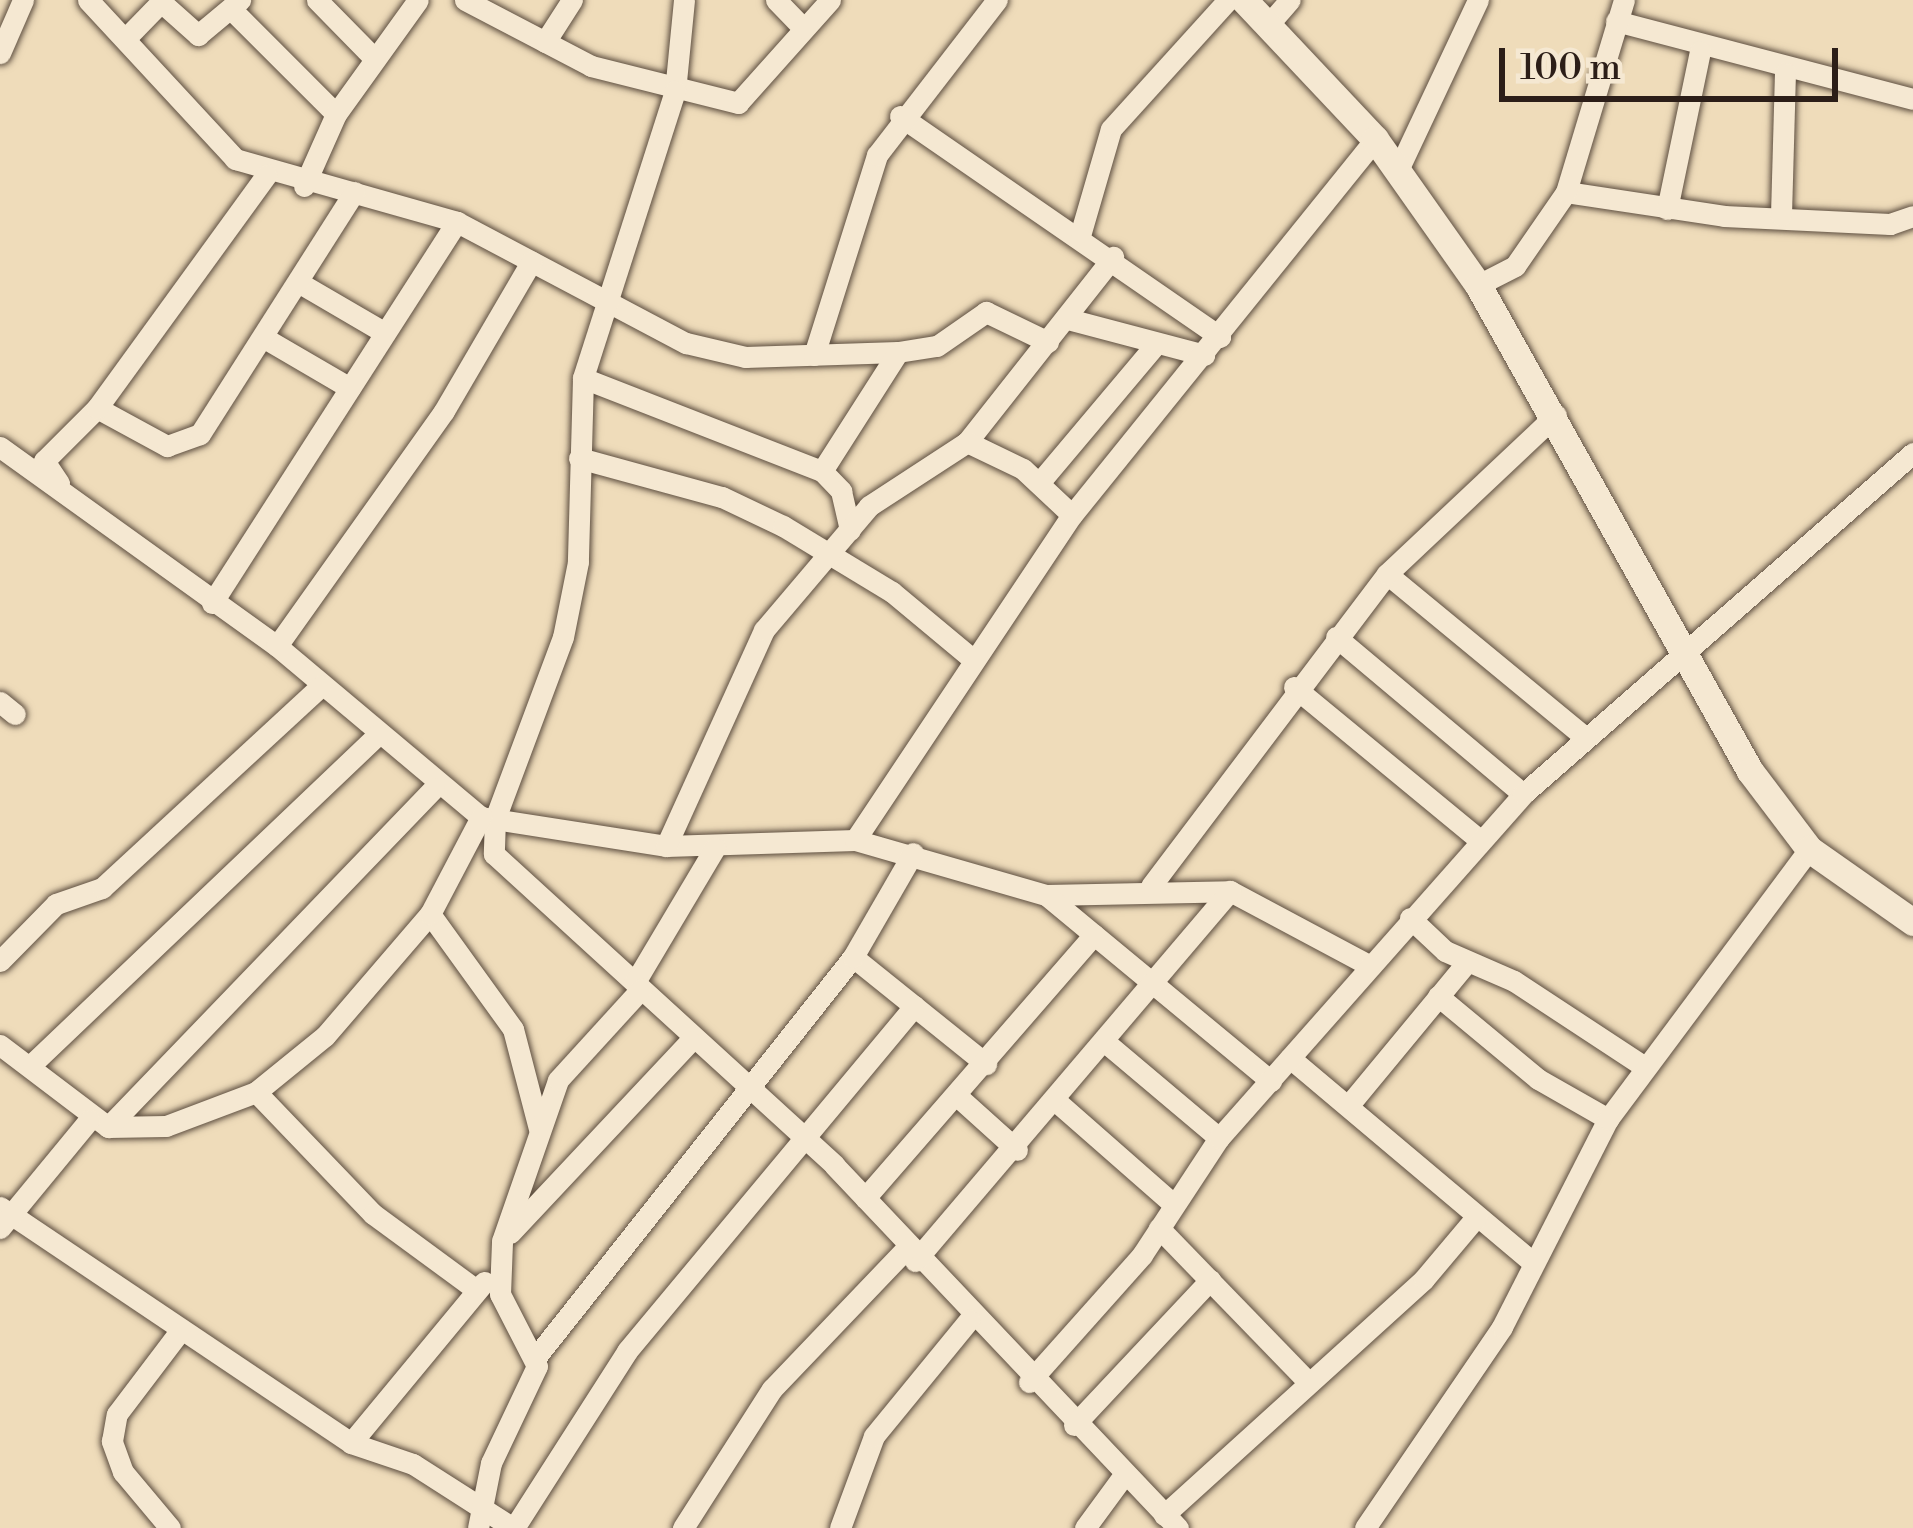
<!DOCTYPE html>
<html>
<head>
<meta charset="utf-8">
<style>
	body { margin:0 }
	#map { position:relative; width:1913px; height:1528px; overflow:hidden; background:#efdcba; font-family:"Libre Bodoni",serif }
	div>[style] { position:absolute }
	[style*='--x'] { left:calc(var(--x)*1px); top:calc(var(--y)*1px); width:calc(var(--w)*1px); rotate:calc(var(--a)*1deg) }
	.roads { filter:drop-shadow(0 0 3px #5d4e40) drop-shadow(0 0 3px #5d4e40) }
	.street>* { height:21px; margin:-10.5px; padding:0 10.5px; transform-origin:10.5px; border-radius:10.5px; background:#f5e8d2 }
	.secondary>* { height:27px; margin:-13.5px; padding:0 13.5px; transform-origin:13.5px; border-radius:13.5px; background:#f5e8d2 }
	span { translate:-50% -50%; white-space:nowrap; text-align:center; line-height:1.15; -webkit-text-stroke:9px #f5e8d2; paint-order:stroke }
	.scale { position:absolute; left:1499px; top:48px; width:339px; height:54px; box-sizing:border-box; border:6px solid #2c1e18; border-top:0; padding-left:15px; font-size:36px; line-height:42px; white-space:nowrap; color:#2c1e18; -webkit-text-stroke:9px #f5e8d2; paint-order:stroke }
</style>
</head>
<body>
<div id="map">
	<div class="roads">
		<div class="street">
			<i style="--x:88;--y:0;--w:217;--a:47.2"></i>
			<i style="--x:235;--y:159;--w:231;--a:15.8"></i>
			<i style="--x:457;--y:222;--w:259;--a:27.9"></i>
			<i style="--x:686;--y:343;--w:61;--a:13.3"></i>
			<i style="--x:745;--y:357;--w:153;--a:-1.9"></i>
			<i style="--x:898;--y:352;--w:39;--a:-9"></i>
			<i style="--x:937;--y:346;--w:60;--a:-34.8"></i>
			<i style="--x:986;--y:312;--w:69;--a:25.8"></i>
			<i style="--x:317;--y:0;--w:80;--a:45.5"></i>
			<i style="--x:465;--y:0;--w:142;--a:27.6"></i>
			<i style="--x:591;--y:66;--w:152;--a:14.1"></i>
			<i style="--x:738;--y:103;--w:138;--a:-48.2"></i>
			<i style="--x:684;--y:0;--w:91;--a:95.6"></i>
			<i style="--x:675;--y:91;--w:301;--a:107.8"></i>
			<i style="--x:583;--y:378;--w:184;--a:91.6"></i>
			<i style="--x:578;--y:562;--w:76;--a:101.3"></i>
			<i style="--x:563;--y:637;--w:194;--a:110.5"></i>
			<i style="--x:495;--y:819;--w:35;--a:92"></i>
			<i style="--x:494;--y:854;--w:461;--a:42.4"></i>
			<i style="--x:834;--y:1165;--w:500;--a:46.54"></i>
			<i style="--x:776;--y:0;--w:39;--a:46"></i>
			<i style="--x:161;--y:2;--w:50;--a:41.7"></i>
			<i style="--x:198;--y:35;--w:55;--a:-39.8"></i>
			<i style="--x:231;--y:9;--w:148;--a:45"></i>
			<i style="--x:1616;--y:21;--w:307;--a:14.7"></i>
			<i style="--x:1268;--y:25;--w:33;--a:-49"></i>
			<i style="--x:126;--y:38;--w:53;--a:-45.8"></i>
			<i style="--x:545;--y:42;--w:50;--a:-57.3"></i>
			<i style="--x:0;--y:53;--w:58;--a:-66.5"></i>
			<i style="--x:900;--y:116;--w:389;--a:34.6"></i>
			<i style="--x:1398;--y:170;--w:188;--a:-64.8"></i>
			<i style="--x:304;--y:186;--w:79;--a:-66"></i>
			<i style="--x:336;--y:114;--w:140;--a:-54.3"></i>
			<i style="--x:1566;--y:192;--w:160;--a:8.6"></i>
			<i style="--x:1724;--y:216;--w:166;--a:2.8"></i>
			<i style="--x:1890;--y:224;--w:24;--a:-19"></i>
			<i style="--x:1667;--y:209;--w:161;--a:-78.2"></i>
			<i style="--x:1781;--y:215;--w:142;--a:-88.4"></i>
			<i style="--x:1081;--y:232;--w:107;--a:-73.8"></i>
			<i style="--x:1111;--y:129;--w:174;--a:-47.8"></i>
			<i style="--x:303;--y:285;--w:95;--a:30.3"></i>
			<i style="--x:1478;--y:285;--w:42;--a:-27.2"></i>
			<i style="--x:1515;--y:266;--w:90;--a:-55.4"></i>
			<i style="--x:1566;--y:192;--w:201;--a:-73.2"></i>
			<i style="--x:1068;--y:319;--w:141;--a:14.8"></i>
			<i style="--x:266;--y:339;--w:97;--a:30.3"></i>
			<i style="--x:814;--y:355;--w:210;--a:-72.5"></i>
			<i style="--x:877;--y:155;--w:196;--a:-52.3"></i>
			<i style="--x:583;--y:378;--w:256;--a:21.3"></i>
			<i style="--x:822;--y:471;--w:28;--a:46"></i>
			<i style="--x:841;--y:491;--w:40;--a:77"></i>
			<i style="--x:97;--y:408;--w:80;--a:28.5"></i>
			<i style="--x:167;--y:446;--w:35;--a:-20"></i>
			<i style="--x:200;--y:434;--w:287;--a:-57.5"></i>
			<i style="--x:967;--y:442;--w:236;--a:-51.7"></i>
			<i style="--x:0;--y:447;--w:341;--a:35.7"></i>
			<i style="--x:277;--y:646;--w:266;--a:40"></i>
			<i style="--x:481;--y:817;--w:187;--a:8.9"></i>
			<i style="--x:666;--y:846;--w:189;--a:-1.8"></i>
			<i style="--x:855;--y:840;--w:199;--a:16.1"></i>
			<i style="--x:1046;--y:895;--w:184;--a:-1.2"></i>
			<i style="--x:1230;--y:891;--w:155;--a:28.1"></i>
			<i style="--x:579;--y:458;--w:148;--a:15.3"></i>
			<i style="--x:722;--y:497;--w:68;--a:25.4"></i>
			<i style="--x:783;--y:526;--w:127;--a:31.2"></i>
			<i style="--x:892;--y:592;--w:102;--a:39.8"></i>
			<i style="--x:822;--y:471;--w:141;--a:-57.4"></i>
			<i style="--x:59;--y:483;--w:27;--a:-124"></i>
			<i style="--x:44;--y:461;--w:75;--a:-45"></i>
			<i style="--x:97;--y:408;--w:288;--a:-54"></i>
			<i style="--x:1039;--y:483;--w:182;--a:-49.9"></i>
			<i style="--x:1387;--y:574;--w:251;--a:39.5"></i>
			<i style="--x:212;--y:603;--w:453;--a:-57.3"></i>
			<i style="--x:1336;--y:637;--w:244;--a:40"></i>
			<i style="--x:277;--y:646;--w:288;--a:-54.6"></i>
			<i style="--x:444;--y:411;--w:173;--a:-59.7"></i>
			<i style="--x:1294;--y:687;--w:242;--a:39.5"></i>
			<i style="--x:0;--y:702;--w:19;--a:39"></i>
			<i style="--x:855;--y:840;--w:391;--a:-56.3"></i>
			<i style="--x:1072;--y:515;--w:483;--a:-51.1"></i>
			<i style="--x:666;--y:846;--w:237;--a:-65.6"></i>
			<i style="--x:764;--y:630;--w:162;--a:-49.7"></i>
			<i style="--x:869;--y:506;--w:117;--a:-33.1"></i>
			<i style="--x:967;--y:442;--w:62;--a:25.7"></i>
			<i style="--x:1023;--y:469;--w:67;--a:43.2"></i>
			<i style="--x:1151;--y:886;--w:391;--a:-52.9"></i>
			<i style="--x:1387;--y:574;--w:232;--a:-43.3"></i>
			<i style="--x:1046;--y:895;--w:292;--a:39.6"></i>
			<i style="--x:430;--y:914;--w:142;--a:54.2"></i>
			<i style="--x:513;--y:1029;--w:103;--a:75.4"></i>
			<i style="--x:1410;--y:918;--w:48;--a:43.3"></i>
			<i style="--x:1445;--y:951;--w:75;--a:23.5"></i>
			<i style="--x:1514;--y:981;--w:157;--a:33.3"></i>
			<i style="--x:853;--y:957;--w:171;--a:38.8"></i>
			<i style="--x:0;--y:961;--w:80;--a:-45.5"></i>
			<i style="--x:56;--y:904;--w:49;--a:-19.2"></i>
			<i style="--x:102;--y:888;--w:298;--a:-42.7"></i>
			<i style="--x:635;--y:982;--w:156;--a:-59.2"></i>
			<i style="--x:1438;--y:996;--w:130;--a:39.7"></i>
			<i style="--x:1538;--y:1079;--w:81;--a:29.7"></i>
			<i style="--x:1105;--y:1042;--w:149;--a:40.1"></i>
			<i style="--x:0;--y:1045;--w:136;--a:37.2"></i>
			<i style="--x:108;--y:1127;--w:58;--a:-1"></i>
			<i style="--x:166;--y:1126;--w:96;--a:-20.7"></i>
			<i style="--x:256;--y:1092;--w:89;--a:-39.1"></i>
			<i style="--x:325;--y:1036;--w:161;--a:-49.3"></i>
			<i style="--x:430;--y:914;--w:110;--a:-62.3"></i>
			<i style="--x:1290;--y:1058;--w:315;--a:40.1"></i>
			<i style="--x:33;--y:1063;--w:476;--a:-43.6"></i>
			<i style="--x:256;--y:1092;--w:169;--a:46.2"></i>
			<i style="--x:373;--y:1214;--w:127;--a:36.3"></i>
			<i style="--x:956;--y:1095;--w:82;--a:42"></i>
			<i style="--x:1057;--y:1102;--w:153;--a:41.3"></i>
			<i style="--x:1348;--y:1106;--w:187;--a:-50.4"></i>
			<i style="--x:108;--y:1127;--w:470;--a:-46.1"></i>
			<i style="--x:865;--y:1198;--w:349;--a:-49"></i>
			<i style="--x:0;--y:1207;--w:423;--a:33.9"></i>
			<i style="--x:351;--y:1443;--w:65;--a:18.7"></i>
			<i style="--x:413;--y:1464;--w:119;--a:32.6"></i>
			<i style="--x:0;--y:1228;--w:140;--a:-50.5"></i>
			<i style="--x:1159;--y:1228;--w:214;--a:45.9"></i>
			<i style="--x:510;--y:1233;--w:263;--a:-46.8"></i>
			<i style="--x:915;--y:1261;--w:486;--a:-49.6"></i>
			<i style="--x:536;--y:1357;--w:510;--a:-51.6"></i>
			<i style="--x:853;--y:957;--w:120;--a:-60"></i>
			<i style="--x:1029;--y:1382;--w:170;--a:-48.3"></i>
			<i style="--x:1142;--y:1255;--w:140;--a:-56.7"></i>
			<i style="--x:1219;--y:1138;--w:459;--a:-48.5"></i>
			<i style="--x:1523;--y:794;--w:518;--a:-41.17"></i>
			<i style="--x:1074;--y:1425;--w:199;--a:-46.8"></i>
			<i style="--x:351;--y:1443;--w:209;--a:-50.4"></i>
			<i style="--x:1164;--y:1515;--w:351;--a:-42.2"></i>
			<i style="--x:1424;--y:1279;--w:82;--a:-49.9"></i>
			<i style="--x:170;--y:1528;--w:73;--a:-130"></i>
			<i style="--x:123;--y:1472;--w:33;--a:-110"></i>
			<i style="--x:112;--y:1441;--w:27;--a:-80"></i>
			<i style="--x:117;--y:1414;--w:104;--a:-52.8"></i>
			<i style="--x:478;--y:1528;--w:66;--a:-78.7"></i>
			<i style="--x:491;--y:1463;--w:107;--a:-64.6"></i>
			<i style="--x:537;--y:1366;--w:81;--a:-117.2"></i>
			<i style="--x:500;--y:1294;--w:53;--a:-87.8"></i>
			<i style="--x:502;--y:1241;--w:170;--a:-70.8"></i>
			<i style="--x:558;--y:1080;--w:123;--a:-47.6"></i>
			<i style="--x:514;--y:1528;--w:210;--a:-57.4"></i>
			<i style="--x:627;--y:1351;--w:449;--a:-50.2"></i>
			<i style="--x:683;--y:1528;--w:165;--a:-57.4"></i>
			<i style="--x:772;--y:1389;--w:194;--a:-46.3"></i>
			<i style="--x:840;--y:1528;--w:98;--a:-69.7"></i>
			<i style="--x:874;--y:1436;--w:150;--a:-50.7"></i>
			<i style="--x:1085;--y:1528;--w:66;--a:-53.7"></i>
			<i style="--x:1365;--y:1528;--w:243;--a:-55.7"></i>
			<i style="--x:1502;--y:1327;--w:233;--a:-63"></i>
			<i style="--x:1608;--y:1119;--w:337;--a:-53.3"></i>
		</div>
		<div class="secondary">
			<i style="--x:1244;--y:0;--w:191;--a:46.7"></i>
			<i style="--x:1375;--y:139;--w:179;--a:54.8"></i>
			<i style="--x:1478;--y:285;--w:557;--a:60.77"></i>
			<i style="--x:1750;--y:771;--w:98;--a:52.9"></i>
			<i style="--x:1809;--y:849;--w:127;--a:35.1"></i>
		</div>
	</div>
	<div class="scale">100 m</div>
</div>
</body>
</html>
